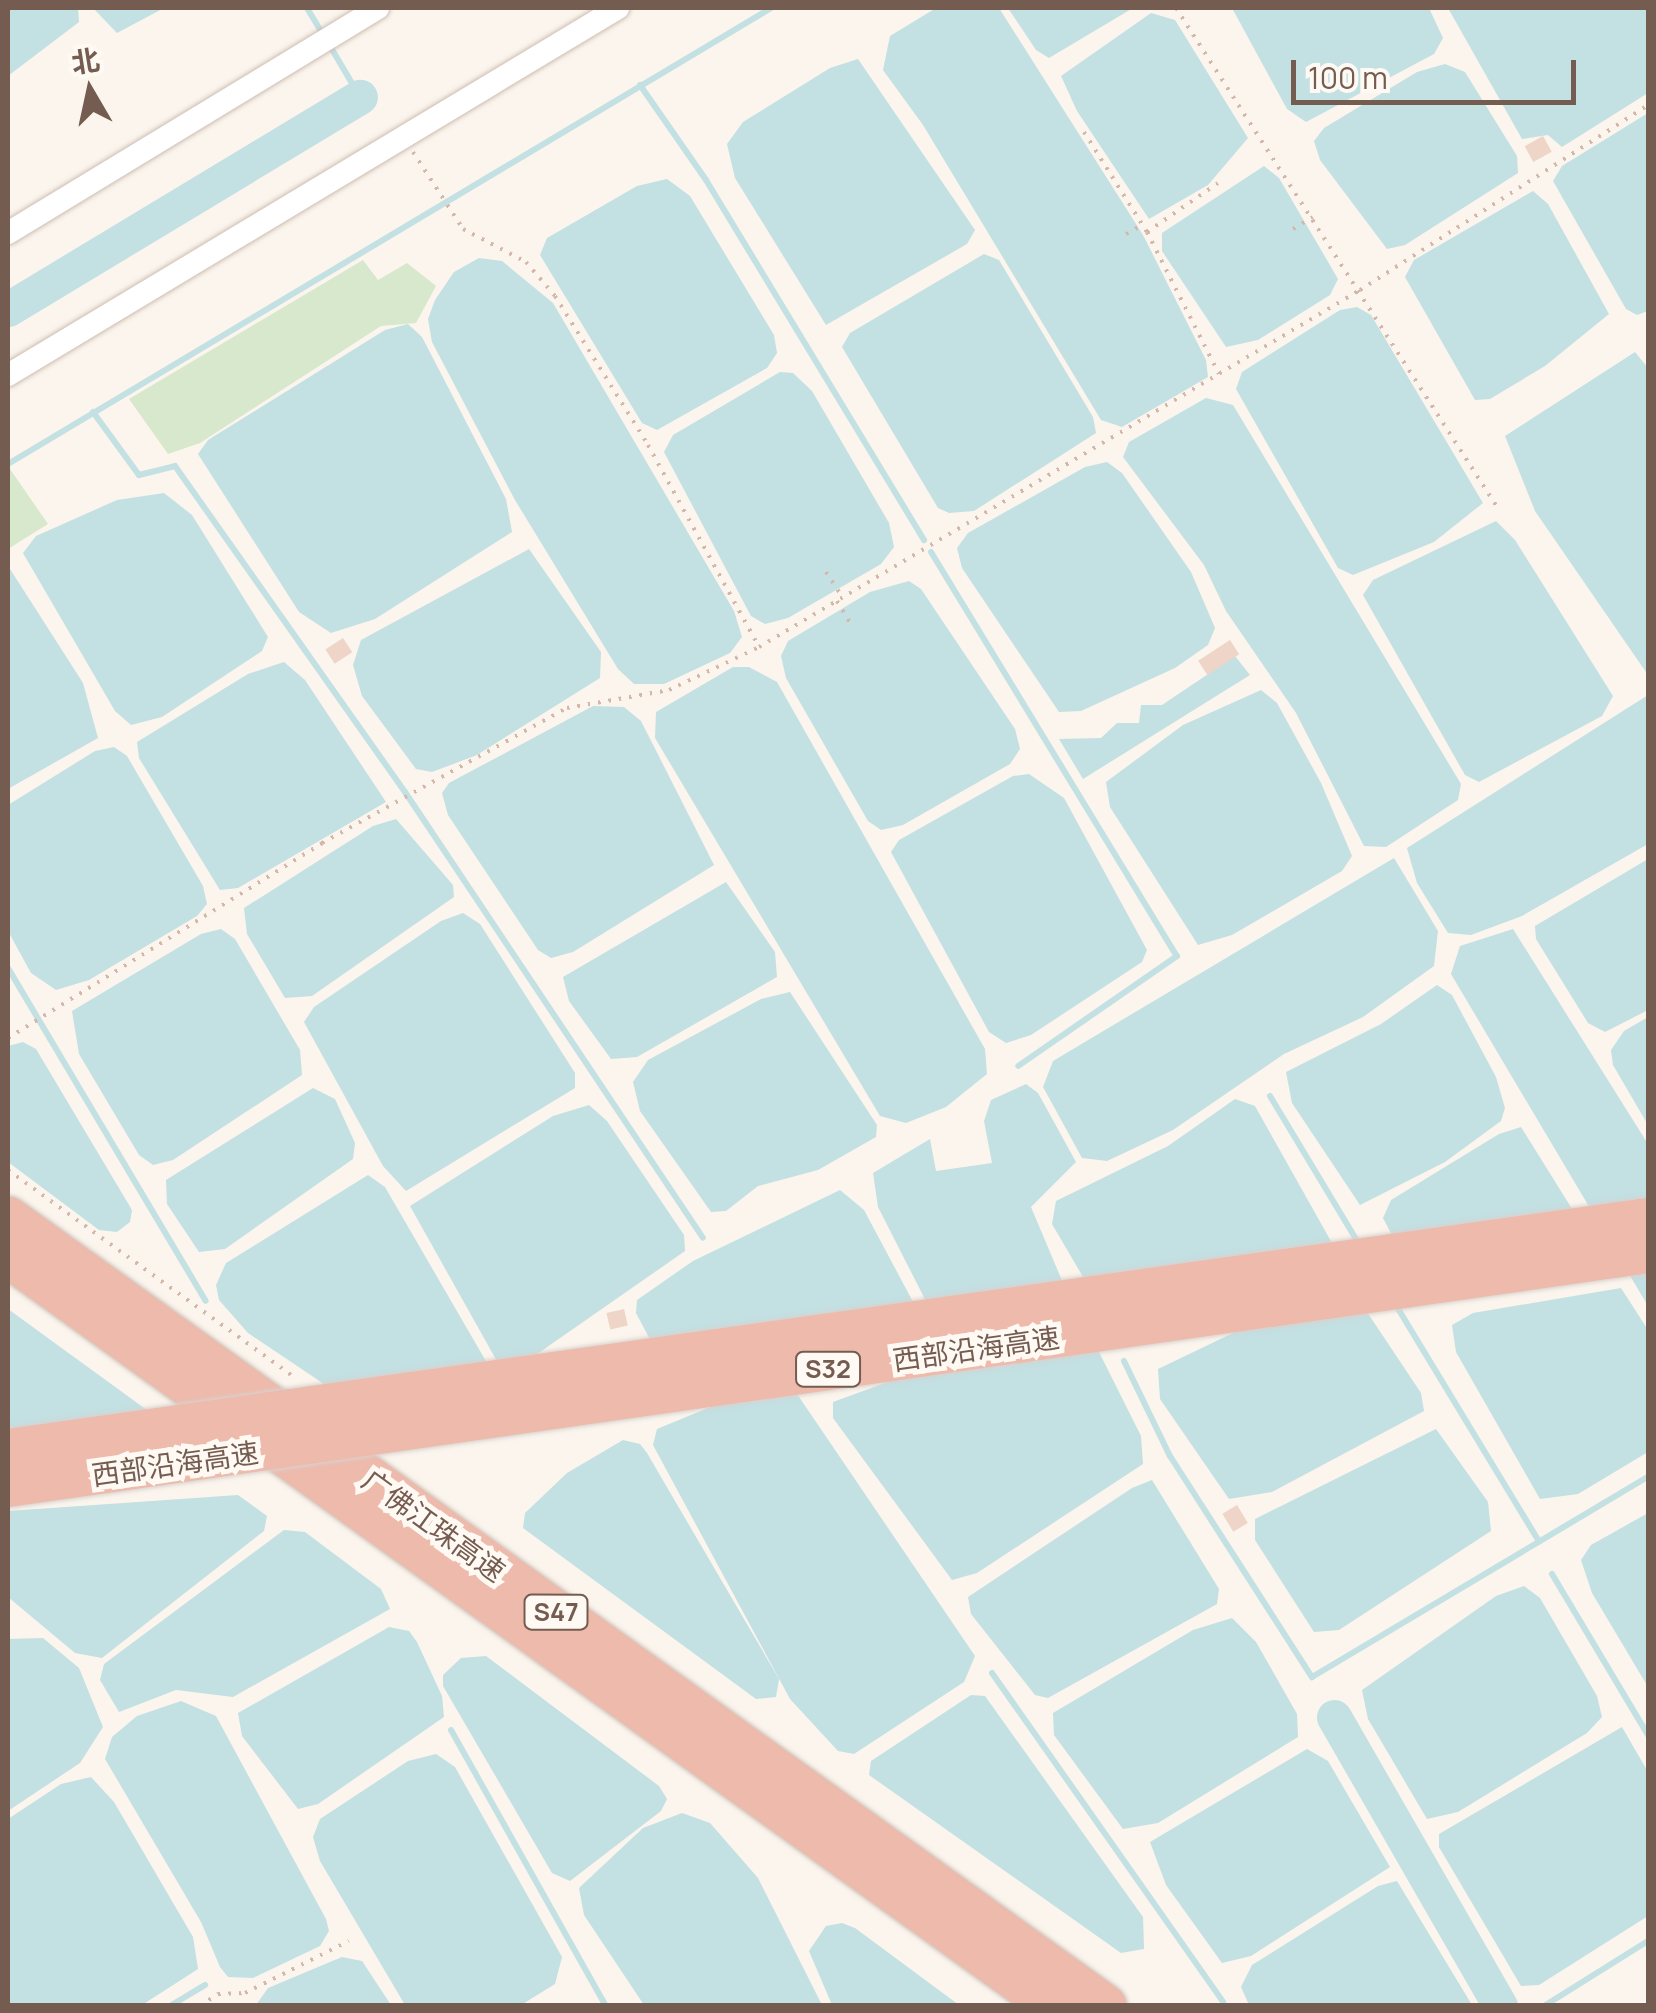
<!DOCTYPE html>
<html>
<head>
<meta charset="utf-8">
<style>
	body { margin:0 }
	#map { position:relative; width:1656px; height:2013px; overflow:hidden; background:#fbf5ed; font-family:Manrope,"Noto Sans SC",sans-serif }
	div>[style] { position:absolute }
	[style*='--x'] { left:calc(var(--x)*1px); top:calc(var(--y)*1px); width:calc(var(--w)*1px); rotate:calc(var(--a)*1deg) }
	.green>* { inset:0; background:#d8e8cc }
	.water>* { inset:0; background:#c3e0e3 }
	.stream>* { height:6px; margin:-3px; padding:0 3px; transform-origin:3px; border-radius:3px; background:#c3e0e3 }
	.river>* { height:35px; margin:-17.5px; padding:0 17.5px; transform-origin:17.5px; border-radius:17.5px; background:#c3e0e3 }
	.building>* { inset:0; background:#eed5c7; transform-origin:0 0 }
	.path>* { height:4px; margin-top:-2px; transform-origin:0; background:repeating-linear-gradient(90deg,#d3b8aa 0 2.5px,transparent 0 10.5px) }
	.roads { filter:drop-shadow(0 0 2px #cdbdb3) drop-shadow(0 0 2px #cdbdb3) }
	.minor>* { height:22px; margin:-11px; padding:0 11px; transform-origin:11px; border-radius:11px; background:#fff }
	.motorway>* { height:42px; margin:-21px; padding:0 21px; transform-origin:21px; border-radius:21px; background:#eebaab }
	.bridges { filter:drop-shadow(0 0 2px #d8d1ce) drop-shadow(0 0 2px #d8d1ce) }
	.motorway-bridge>* { height:42px; margin:-21px; padding:0 21px; transform-origin:21px; border-radius:21px; background:#eebaab }
	span { translate:-50% -50%; white-space:nowrap; text-align:center; line-height:1.15; -webkit-text-stroke:10px #fef9f3; paint-order:stroke }
	.shield-label span { padding:2px 8px; background:#fef9f3; border:2px solid; border-radius:8px; -webkit-text-stroke-width:0 }
	.shield-label { font-size:25px; color:#755c51; font-weight:700 }
	.street-label { font-size:28px; color:#755c51 }
	.frame { position:absolute; inset:0; border:10px solid #755c51; pointer-events:none }
	.north { position:absolute; left:40px; top:40px; width:100px; height:100px; -webkit-text-stroke:8px #fef9f3; paint-order:stroke; rotate:351deg; font-size:28px; font-weight:700; line-height:40px; text-align:center; color:#755c51 }
	.north::after { content:''; display:block; margin:auto; width:35px; height:45px; background:#755c51; clip-path:polygon(50% 0,100% 100%,50% 72%,0 100%) }
	.scale { position:absolute; left:1291px; top:60px; width:285px; height:45px; box-sizing:border-box; border:5px solid #755c51; border-top:0; padding-left:12px; font-size:30px; line-height:35px; white-space:nowrap; color:#755c51; -webkit-text-stroke:8px #fef9f3; paint-order:stroke }
</style>
</head>
<body>
<div id="map">
	<div class="green">
		<i style="clip-path:polygon(363px 260px,378px 280px,407px 263px,436px 286px,416px 323px,381px 326px,200px 443px,168px 454px,129px 399px)"></i>
		<i style="clip-path:polygon(10px 469px,48px 524px,8px 549px,8px 471px)"></i>
	</div>
	<div class="water">
		<i style="clip-path:polygon(8px 8px,78px 8px,79px 22px,8px 76px)"></i>
		<i style="clip-path:polygon(93px 8px,164px 8px,117px 33px)"></i>
		<i style="clip-path:polygon(936px 8px,999px 8px,1143px 235px,1206px 360px,1208px 377px,1122px 427px,1101px 420px,923px 125px,883px 70px,890px 36px)"></i>
		<i style="clip-path:polygon(1008px 8px,1133px 8px,1049px 58px,1036px 50px)"></i>
		<i style="clip-path:polygon(1232px 8px,1429px 8px,1443px 38px,1434px 54px,1306px 122px,1287px 109px)"></i>
		<i style="clip-path:polygon(1448px 8px,1648px 8px,1648px 93px,1562px 147px,1548px 135px,1522px 139px)"></i>
		<i style="clip-path:polygon(1151px 13px,1175px 20px,1248px 138px,1208px 185px,1149px 219px,1077px 111px,1061px 76px)"></i>
		<i style="clip-path:polygon(858px 59px,975px 230px,967px 244px,826px 325px,735px 178px,727px 144px,743px 122px,830px 68px)"></i>
		<i style="clip-path:polygon(1445px 64px,1465px 72px,1517px 156px,1518px 173px,1405px 245px,1387px 249px,1320px 160px,1314px 141px,1324px 128px,1417px 72px)"></i>
		<i style="clip-path:polygon(1648px 113px,1648px 311px,1637px 315px,1626px 309px,1553px 181px,1562px 166px)"></i>
		<i style="clip-path:polygon(1264px 166px,1279px 178px,1338px 279px,1330px 295px,1258px 340px,1226px 347px,1162px 251px,1162px 233px)"></i>
		<i style="clip-path:polygon(667px 179px,690px 196px,774px 335px,777px 353px,767px 368px,657px 430px,642px 423px,540px 255px,547px 238px,637px 186px)"></i>
		<i style="clip-path:polygon(1533px 191px,1548px 204px,1609px 314px,1545px 366px,1490px 399px,1475px 400px,1405px 277px,1414px 260px)"></i>
		<i style="clip-path:polygon(984px 254px,999px 260px,1093px 417px,1096px 433px,974px 511px,949px 513px,938px 508px,842px 347px,850px 333px)"></i>
		<i style="clip-path:polygon(479px 258px,502px 261px,553px 303px,734px 611px,742px 637px,730px 653px,664px 684px,634px 684px,618px 669px,515px 500px,432px 342px,428px 319px,435px 300px,454px 272px)"></i>
		<i style="clip-path:polygon(1357px 307px,1371px 315px,1483px 503px,1434px 542px,1353px 575px,1338px 568px,1236px 389px,1242px 372px,1340px 310px)"></i>
		<i style="clip-path:polygon(408px 324px,422px 337px,506px 499px,512px 532px,375px 619px,331px 633px,299px 612px,198px 454px,208px 440px,385px 330px)"></i>
		<i style="clip-path:polygon(1635px 352px,1648px 368px,1648px 675px,1535px 511px,1505px 436px)"></i>
		<i style="clip-path:polygon(780px 372px,793px 373px,812px 391px,889px 523px,894px 547px,881px 564px,788px 618px,765px 624px,751px 616px,664px 452px,673px 435px)"></i>
		<i style="clip-path:polygon(1206px 398px,1233px 405px,1461px 784px,1458px 800px,1386px 847px,1364px 846px,1296px 713px,1226px 611px,1204px 565px,1123px 457px,1129px 442px)"></i>
		<i style="clip-path:polygon(1107px 462px,1122px 473px,1191px 572px,1215px 628px,1208px 645px,1175px 668px,1081px 711px,1059px 712px,962px 568px,957px 548px,968px 533px,1085px 467px)"></i>
		<i style="clip-path:polygon(164px 493px,192px 515px,268px 637px,262px 651px,162px 717px,131px 725px,115px 711px,23px 553px,36px 536px,117px 500px)"></i>
		<i style="clip-path:polygon(1496px 521px,1515px 540px,1613px 696px,1602px 716px,1479px 782px,1465px 775px,1363px 595px,1373px 580px)"></i>
		<i style="clip-path:polygon(529px 549px,601px 652px,600px 678px,477px 755px,432px 772px,416px 769px,362px 696px,353px 665px,361px 640px)"></i>
		<i style="clip-path:polygon(10px 569px,83px 683px,98px 738px,8px 789px)"></i>
		<i style="clip-path:polygon(909px 581px,921px 589px,1015px 729px,1020px 749px,1010px 764px,903px 825px,881px 830px,868px 821px,786px 678px,781px 656px,788px 641px,870px 592px)"></i>
		<i style="clip-path:polygon(1235px 656px,1250px 675px,1083px 779px,1059px 739px,1101px 738px,1117px 723px,1139px 723px,1141px 705px,1162px 705px)"></i>
		<i style="clip-path:polygon(284px 662px,305px 680px,386px 802px,238px 888px,220px 890px,139px 758px,137px 742px,248px 674px)"></i>
		<i style="clip-path:polygon(733px 667px,749px 667px,777px 682px,985px 1049px,987px 1074px,946px 1107px,906px 1123px,880px 1116px,655px 738px,656px 712px)"></i>
		<i style="clip-path:polygon(1261px 690px,1277px 703px,1321px 783px,1352px 856px,1342px 871px,1232px 935px,1198px 945px,1110px 807px,1106px 782px,1183px 725px)"></i>
		<i style="clip-path:polygon(1648px 695px,1648px 844px,1522px 916px,1471px 935px,1448px 933px,1417px 883px,1407px 848px)"></i>
		<i style="clip-path:polygon(593px 706px,624px 707px,641px 721px,714px 865px,573px 952px,551px 958px,538px 950px,448px 815px,442px 793px,449px 783px)"></i>
		<i style="clip-path:polygon(114px 747px,127px 756px,203px 886px,207px 904px,197px 916px,89px 980px,56px 990px,31px 973px,8px 931px,8px 805px,95px 751px)"></i>
		<i style="clip-path:polygon(1029px 774px,1064px 798px,1147px 950px,1142px 962px,1031px 1035px,1006px 1043px,989px 1032px,891px 852px,899px 840px,1013px 776px)"></i>
		<i style="clip-path:polygon(396px 819px,453px 885px,454px 897px,312px 996px,285px 998px,247px 934px,244px 908px,373px 826px)"></i>
		<i style="clip-path:polygon(1394px 858px,1438px 931px,1434px 966px,1363px 1017px,1284px 1054px,1173px 1130px,1107px 1161px,1082px 1158px,1043px 1087px,1053px 1061px)"></i>
		<i style="clip-path:polygon(1648px 859px,1648px 1010px,1605px 1032px,1588px 1023px,1536px 939px,1535px 926px)"></i>
		<i style="clip-path:polygon(726px 882px,775px 952px,777px 977px,637px 1057px,611px 1059px,569px 1001px,563px 977px)"></i>
		<i style="clip-path:polygon(463px 913px,480px 924px,575px 1073px,575px 1088px,406px 1191px,383px 1166px,304px 1022px,314px 1007px,441px 921px)"></i>
		<i style="clip-path:polygon(221px 929px,235px 939px,300px 1050px,302px 1075px,173px 1160px,153px 1165px,139px 1155px,79px 1054px,72px 1011px,201px 934px)"></i>
		<i style="clip-path:polygon(1513px 929px,1648px 1144px,1648px 1306px,1451px 974px,1460px 946px)"></i>
		<i style="clip-path:polygon(1437px 985px,1452px 995px,1496px 1077px,1505px 1108px,1501px 1121px,1445px 1162px,1360px 1205px,1292px 1103px,1286px 1072px,1381px 1024px)"></i>
		<i style="clip-path:polygon(790px 992px,877px 1125px,876px 1137px,818px 1170px,758px 1186px,726px 1211px,711px 1212px,640px 1111px,633px 1082px,648px 1060px,761px 999px)"></i>
		<i style="clip-path:polygon(1648px 1017px,1648px 1125px,1613px 1065px,1611px 1050px,1624px 1031px)"></i>
		<i style="clip-path:polygon(23px 1042px,36px 1049px,132px 1210px,130px 1222px,117px 1232px,99px 1230px,8px 1162px,8px 1046px)"></i>
		<i style="clip-path:polygon(1026px 1084px,1038px 1093px,1076px 1162px,1031px 1207px,1063px 1283px,934px 1317px,878px 1207px,873px 1173px,930px 1139px,936px 1171px,992px 1163px,984px 1121px,991px 1100px)"></i>
		<i style="clip-path:polygon(313px 1088px,335px 1099px,355px 1143px,353px 1159px,225px 1249px,199px 1252px,167px 1204px,166px 1180px)"></i>
		<i style="clip-path:polygon(1235px 1099px,1255px 1106px,1332px 1243px,1117px 1335px,1052px 1224px,1056px 1201px,1168px 1146px)"></i>
		<i style="clip-path:polygon(589px 1105px,607px 1121px,684px 1235px,685px 1251px,530px 1359px,498px 1363px,410px 1206px,553px 1116px)"></i>
		<i style="clip-path:polygon(1521px 1127px,1597px 1249px,1397px 1245px,1383px 1218px,1391px 1200px,1499px 1134px)"></i>
		<i style="clip-path:polygon(368px 1175px,385px 1187px,487px 1363px,376px 1419px,248px 1333px,219px 1300px,216px 1285px,226px 1263px)"></i>
		<i style="clip-path:polygon(840px 1190px,864px 1210px,928px 1330px,673px 1383px,636px 1313px,637px 1300px,693px 1261px)"></i>
		<i style="clip-path:polygon(1345px 1279px,1421px 1393px,1424px 1411px,1272px 1492px,1229px 1499px,1160px 1399px,1158px 1369px)"></i>
		<i style="clip-path:polygon(1621px 1288px,1648px 1330px,1648px 1452px,1578px 1494px,1540px 1499px,1456px 1352px,1452px 1325px,1473px 1313px)"></i>
		<i style="clip-path:polygon(8px 1309px,162px 1421px,8px 1442px)"></i>
		<i style="clip-path:polygon(1079px 1312px,1141px 1436px,1143px 1464px,977px 1573px,952px 1580px,833px 1418px,833px 1402px)"></i>
		<i style="clip-path:polygon(761px 1386px,795px 1391px,975px 1656px,964px 1682px,854px 1754px,838px 1751px,790px 1699px,653px 1445px,657px 1429px)"></i>
		<i style="clip-path:polygon(1436px 1429px,1488px 1502px,1491px 1531px,1339px 1630px,1314px 1632px,1255px 1540px,1255px 1519px)"></i>
		<i style="clip-path:polygon(623px 1440px,640px 1444px,647px 1453px,779px 1679px,776px 1697px,756px 1699px,523px 1528px,525px 1513px,567px 1473px)"></i>
		<i style="clip-path:polygon(1152px 1480px,1219px 1589px,1217px 1604px,1048px 1698px,1035px 1695px,971px 1614px,968px 1597px,1132px 1488px)"></i>
		<i style="clip-path:polygon(238px 1495px,267px 1516px,264px 1531px,102px 1658px,75px 1653px,8px 1597px,8px 1511px)"></i>
		<i style="clip-path:polygon(1648px 1513px,1648px 1687px,1592px 1593px,1581px 1560px,1591px 1545px)"></i>
		<i style="clip-path:polygon(284px 1530px,305px 1532px,381px 1589px,390px 1609px,233px 1697px,176px 1690px,119px 1712px,100px 1680px,104px 1664px)"></i>
		<i style="clip-path:polygon(1524px 1586px,1540px 1598px,1597px 1696px,1602px 1717px,1587px 1733px,1458px 1812px,1427px 1819px,1368px 1719px,1362px 1690px,1496px 1596px)"></i>
		<i style="clip-path:polygon(1232px 1618px,1256px 1642px,1297px 1714px,1298px 1737px,1158px 1823px,1123px 1829px,1054px 1735px,1053px 1713px,1193px 1630px)"></i>
		<i style="clip-path:polygon(389px 1627px,409px 1631px,417px 1642px,442px 1696px,444px 1717px,318px 1804px,298px 1809px,242px 1736px,238px 1713px)"></i>
		<i style="clip-path:polygon(43px 1638px,79px 1668px,103px 1727px,80px 1763px,8px 1811px,8px 1639px)"></i>
		<i style="clip-path:polygon(486px 1656px,659px 1786px,667px 1799px,661px 1811px,570px 1881px,552px 1873px,443px 1686px,443px 1675px,461px 1658px)"></i>
		<i style="clip-path:polygon(971px 1695px,985px 1696px,1143px 1917px,1144px 1949px,1121px 1953px,869px 1775px,871px 1761px)"></i>
		<i style="clip-path:polygon(181px 1701px,216px 1716px,326px 1919px,329px 1931px,320px 1946px,253px 1978px,228px 1977px,220px 1967px,201px 1922px,105px 1759px,112px 1737px,137px 1716px)"></i>
		<i style="clip-path:polygon(1622px 1727px,1648px 1772px,1648px 1916px,1539px 1985px,1521px 1986px,1439px 1847px,1439px 1834px)"></i>
		<i style="clip-path:polygon(1307px 1749px,1328px 1761px,1390px 1867px,1251px 1956px,1222px 1963px,1166px 1885px,1150px 1842px)"></i>
		<i style="clip-path:polygon(436px 1754px,455px 1767px,562px 1957px,555px 1984px,521px 2005px,405px 2005px,320px 1861px,313px 1837px,320px 1819px,408px 1761px)"></i>
		<i style="clip-path:polygon(91px 1777px,114px 1802px,193px 1937px,198px 1969px,142px 2005px,8px 2005px,8px 1819px,61px 1784px)"></i>
		<i style="clip-path:polygon(682px 1813px,710px 1823px,758px 1878px,822px 2005px,644px 2005px,584px 1915px,579px 1888px,643px 1828px)"></i>
		<i style="clip-path:polygon(1397px 1881px,1472px 2005px,1249px 2005px,1241px 1987px,1252px 1965px,1378px 1886px)"></i>
		<i style="clip-path:polygon(842px 1923px,855px 1928px,959px 2005px,832px 2005px,809px 1951px,826px 1926px)"></i>
		<i style="clip-path:polygon(342px 1957px,362px 1961px,391px 2005px,256px 2005px,268px 1988px)"></i>
	</div>
	<div class="stream">
		<i style="--x:307;--y:8;--w:31;--a:59"></i>
		<i style="--x:330;--y:46;--w:59;--a:59.5"></i>
		<i style="--x:640;--y:85;--w:116;--a:55.2"></i>
		<i style="--x:706;--y:180;--w:421;--a:58.8"></i>
		<i style="--x:93;--y:412;--w:78;--a:53.9"></i>
		<i style="--x:139;--y:475;--w:37;--a:-14"></i>
		<i style="--x:175;--y:466;--w:399;--a:54.8"></i>
		<i style="--x:405;--y:792;--w:536;--a:56.25"></i>
		<i style="--x:8;--y:464;--w:889;--a:-30.86"></i>
		<i style="--x:931;--y:552;--w:473;--a:58.7"></i>
		<i style="--x:1177;--y:956;--w:193;--a:145.3"></i>
		<i style="--x:8;--y:968;--w:387;--a:59.3"></i>
		<i style="--x:1270;--y:1096;--w:173;--a:59"></i>
		<i style="--x:1394;--y:1302;--w:280;--a:58.8"></i>
		<i style="--x:1124;--y:1361;--w:106;--a:64.2"></i>
		<i style="--x:1170;--y:1456;--w:263;--a:57.3"></i>
		<i style="--x:1312;--y:1677;--w:391;--a:-30.8"></i>
		<i style="--x:1552;--y:1574;--w:187;--a:59.2"></i>
		<i style="--x:992;--y:1673;--w:402;--a:54.9"></i>
		<i style="--x:451;--y:1730;--w:317;--a:60.7"></i>
		<i style="--x:170;--y:2006;--w:41;--a:-31"></i>
		<i style="--x:1544;--y:2006;--w:123;--a:-32"></i>
	</div>
	<div class="river">
		<i style="--x:8;--y:309;--w:411;--a:-31.1"></i>
		<i style="--x:1334;--y:1717;--w:333;--a:60.1"></i>
	</div>
	<div class="building">
		<i style="left:1543px;top:136px;width:18px;height:21px;rotate:61deg"></i>
		<i style="left:343px;top:638px;width:17px;height:21px;rotate:57deg"></i>
		<i style="left:1230px;top:640px;width:17px;height:38px;rotate:57deg"></i>
		<i style="left:624px;top:1309px;width:17px;height:18px;rotate:77deg"></i>
		<i style="left:1237px;top:1505px;width:21px;height:17px;rotate:59deg"></i>
	</div>
	<div class="path">
		<i style="--x:1176;--y:8;--w:597;--a:57.24"></i>
		<i style="--x:1084;--y:132;--w:118;--a:57.8"></i>
		<i style="--x:1147;--y:232;--w:159;--a:63.1"></i>
		<i style="--x:413;--y:152;--w:92;--a:57"></i>
		<i style="--x:463;--y:229;--w:71;--a:27.6"></i>
		<i style="--x:526;--y:262;--w:45;--a:49.5"></i>
		<i style="--x:555;--y:296;--w:176;--a:58"></i>
		<i style="--x:648;--y:445;--w:230;--a:61.2"></i>
		<i style="--x:1293;--y:229;--w:23;--a:-31"></i>
		<i style="--x:1147;--y:232;--w:86;--a:-34.6"></i>
		<i style="--x:1126;--y:234;--w:18;--a:-29"></i>
		<i style="--x:826;--y:572;--w:30;--a:57"></i>
		<i style="--x:837;--y:601;--w:29;--a:59"></i>
		<i style="--x:8;--y:1038;--w:370;--a:-31.8"></i>
		<i style="--x:322;--y:843;--w:280;--a:-28.9"></i>
		<i style="--x:567;--y:708;--w:104;--a:-10"></i>
		<i style="--x:669;--y:690;--w:100;--a:-25.5"></i>
		<i style="--x:759;--y:647;--w:699;--a:-30.71"></i>
		<i style="--x:1360;--y:290;--w:342;--a:-32.7"></i>
		<i style="--x:8;--y:1170;--w:354;--a:35.9"></i>
		<i style="--x:200;--y:2006;--w:22;--a:-34"></i>
		<i style="--x:218;--y:1994;--w:27;--a:-2"></i>
		<i style="--x:245;--y:1993;--w:116;--a:-26.6"></i>
	</div>
	<div class="roads">
		<div class="minor">
			<i style="--x:8;--y:233;--w:433;--a:-31.3"></i>
			<i style="--x:8;--y:375;--w:712;--a:-31.03"></i>
		</div>
		<div class="motorway">
			<i style="--x:8;--y:1218;--w:1351;--a:35.69"></i>
			<i style="--x:8;--y:1256;--w:1286;--a:35.67"></i>
		</div>
	</div>
	<div class="bridges">
		<div class="motorway-bridge">
			<i style="--x:8;--y:1450;--w:1656;--a:-8.02"></i>
			<i style="--x:8;--y:1486;--w:1657;--a:-8.12"></i>
		</div>
	</div>
	<div class="shield-label">
		<span style="left:828px;top:1369px">S32</span>
		<span style="left:556px;top:1612px">S47</span>
	</div>
	<div class="street-label">
		<span style="left:976px;top:1348px;rotate:-8deg">西部沿海高速</span>
		<span style="left:175px;top:1463px;rotate:-8deg">西部沿海高速</span>
		<span style="left:434px;top:1525px;rotate:36deg">广佛江珠高速</span>
	</div>
	<div class="frame"></div>
	<div class="north">北</div>
	<div class="scale">100 m</div>
</div>
</body>
</html>
